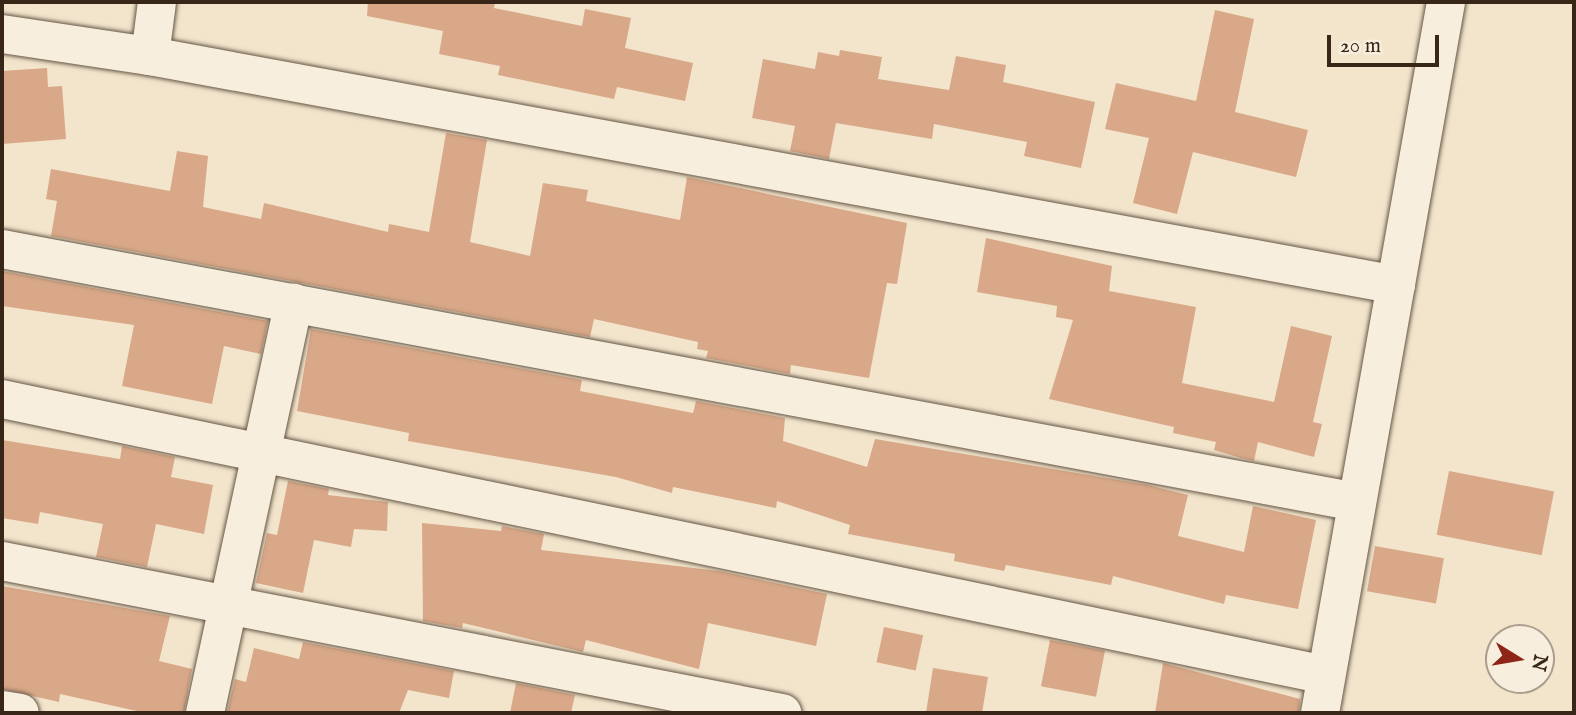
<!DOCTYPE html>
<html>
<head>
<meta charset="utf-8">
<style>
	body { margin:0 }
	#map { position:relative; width:1576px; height:715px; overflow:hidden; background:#f2e5cc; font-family:"IM FELL English",serif }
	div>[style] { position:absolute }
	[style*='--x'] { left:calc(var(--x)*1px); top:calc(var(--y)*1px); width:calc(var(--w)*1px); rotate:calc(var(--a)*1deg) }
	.building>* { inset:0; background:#d9a888; transform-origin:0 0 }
	.roads { filter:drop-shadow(0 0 2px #665645) drop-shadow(0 0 2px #665645) }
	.minor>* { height:38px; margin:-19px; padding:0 19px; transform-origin:19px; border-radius:19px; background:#f7eede }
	span { translate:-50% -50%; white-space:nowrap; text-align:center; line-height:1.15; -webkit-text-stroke:6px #f7eede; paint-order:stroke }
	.frame { position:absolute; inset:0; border:4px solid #382618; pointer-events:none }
	.north { position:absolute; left:1485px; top:624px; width:70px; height:70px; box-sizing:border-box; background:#f7eede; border:2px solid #ab9e8f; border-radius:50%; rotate:101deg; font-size:19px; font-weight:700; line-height:28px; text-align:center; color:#382618 }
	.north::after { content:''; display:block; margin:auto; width:24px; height:32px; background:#8f2418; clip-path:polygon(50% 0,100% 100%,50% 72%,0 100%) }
	.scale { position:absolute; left:1327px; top:35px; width:112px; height:32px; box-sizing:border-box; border:4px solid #382618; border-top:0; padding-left:9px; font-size:21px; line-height:24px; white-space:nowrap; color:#382618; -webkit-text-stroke:5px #f7eede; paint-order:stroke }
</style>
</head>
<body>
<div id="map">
	<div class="building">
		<i style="clip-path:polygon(368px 2px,495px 2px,494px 8px,582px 26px,585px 9px,631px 18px,625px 48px,693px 63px,685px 101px,617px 87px,614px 99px,498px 75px,500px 66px,439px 54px,443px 31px,367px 16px)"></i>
		<i style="clip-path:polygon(1215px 10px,1254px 19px,1235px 112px,1308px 130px,1296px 177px,1193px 152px,1177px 214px,1133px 203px,1149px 138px,1105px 129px,1116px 83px,1196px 101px)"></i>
		<i style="clip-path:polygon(840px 50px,882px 57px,878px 79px,949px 90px,956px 56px,1006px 65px,1003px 82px,1095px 102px,1081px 168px,1024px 156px,1027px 142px,934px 124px,932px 139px,836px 123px,829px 159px,790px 151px,795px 126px,752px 118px,763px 59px,815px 69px,818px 52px,839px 56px)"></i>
		<i style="clip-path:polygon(47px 68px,48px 87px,62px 86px,66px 139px,2px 144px,2px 71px)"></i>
		<i style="clip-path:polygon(446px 133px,487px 140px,470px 242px,530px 256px,543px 183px,588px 190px,586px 201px,680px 220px,687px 177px,907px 223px,897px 284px,887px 283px,869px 378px,791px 365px,790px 374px,706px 358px,708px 351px,697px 349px,698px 342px,594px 319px,590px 337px,51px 236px,57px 201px,46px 199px,51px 169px,170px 191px,177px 151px,208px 156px,203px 207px,261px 219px,264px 203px,388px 232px,389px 224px,429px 232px)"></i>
		<i style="clip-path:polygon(986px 238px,1112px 266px,1109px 291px,1196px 307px,1182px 383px,1274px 402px,1291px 326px,1332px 336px,1313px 422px,1322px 424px,1314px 457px,1258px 442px,1254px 461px,1241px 458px,1214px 450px,1216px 442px,1173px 433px,1174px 427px,1049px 399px,1073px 320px,1056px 317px,1057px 306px,977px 292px)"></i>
		<i style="clip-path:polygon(2px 271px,268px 321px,261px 354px,224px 346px,212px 404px,122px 386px,134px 325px,2px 306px)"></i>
		<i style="clip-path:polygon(311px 329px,582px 380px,580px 391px,693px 413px,696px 401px,785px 418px,783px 441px,867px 467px,875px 439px,1148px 485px,1188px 495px,1178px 536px,1244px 552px,1253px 506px,1316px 520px,1298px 609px,1226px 595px,1224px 604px,1113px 576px,1111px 585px,1006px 565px,1004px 571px,954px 561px,955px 554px,848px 534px,850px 525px,777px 501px,776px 508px,673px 487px,672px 493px,616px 477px,408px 441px,409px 433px,297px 411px)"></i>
		<i style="clip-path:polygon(2px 440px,120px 459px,122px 446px,175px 457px,171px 477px,213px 485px,204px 534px,156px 524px,147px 567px,96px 557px,103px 524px,40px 512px,38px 524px,2px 518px)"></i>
		<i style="left:1449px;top:471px;width:107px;height:65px;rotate:11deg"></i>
		<i style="clip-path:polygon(288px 481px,329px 489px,328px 495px,388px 502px,387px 531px,354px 529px,351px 547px,314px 540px,303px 593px,256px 583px,267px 533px,277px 535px)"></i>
		<i style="clip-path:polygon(422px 523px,501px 531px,502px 526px,544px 534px,541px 550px,719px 571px,827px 594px,816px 646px,708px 623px,699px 669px,586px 640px,583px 652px,463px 623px,462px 628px,423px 621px)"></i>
		<i style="left:1375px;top:546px;width:70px;height:46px;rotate:10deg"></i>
		<i style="clip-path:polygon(2px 586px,170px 616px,159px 661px,192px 669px,184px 713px,146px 713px,60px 694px,59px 702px,2px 689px)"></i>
		<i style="left:884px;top:627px;width:40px;height:36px;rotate:12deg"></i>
		<i style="left:1050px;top:640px;width:56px;height:47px;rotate:11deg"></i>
		<i style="clip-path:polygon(303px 642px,454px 671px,449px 698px,408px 690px,399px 713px,227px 713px,235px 679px,246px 682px,254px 648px,299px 659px)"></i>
		<i style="clip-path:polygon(1163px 663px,1300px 699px,1299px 713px,1155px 713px)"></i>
		<i style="clip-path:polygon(933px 668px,988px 677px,982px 713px,926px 713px)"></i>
		<i style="clip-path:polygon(516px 683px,575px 695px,571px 713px,510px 713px)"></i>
	</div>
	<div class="roads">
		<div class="minor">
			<i style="--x:2;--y:34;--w:150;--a:8.5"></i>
			<i style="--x:150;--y:56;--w:1267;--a:10.41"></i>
			<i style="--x:150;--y:56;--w:54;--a:-82.6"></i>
			<i style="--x:2;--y:249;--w:1378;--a:10.58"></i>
			<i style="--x:2;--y:399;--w:1352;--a:11.78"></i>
			<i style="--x:2;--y:561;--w:795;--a:11.03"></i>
			<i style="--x:2;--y:710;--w:18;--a:9"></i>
			<i style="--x:205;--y:713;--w:420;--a:-77.8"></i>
			<i style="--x:1320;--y:713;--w:722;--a:-79.95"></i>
		</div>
	</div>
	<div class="frame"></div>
	<div class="north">N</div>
	<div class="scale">20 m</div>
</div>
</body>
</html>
